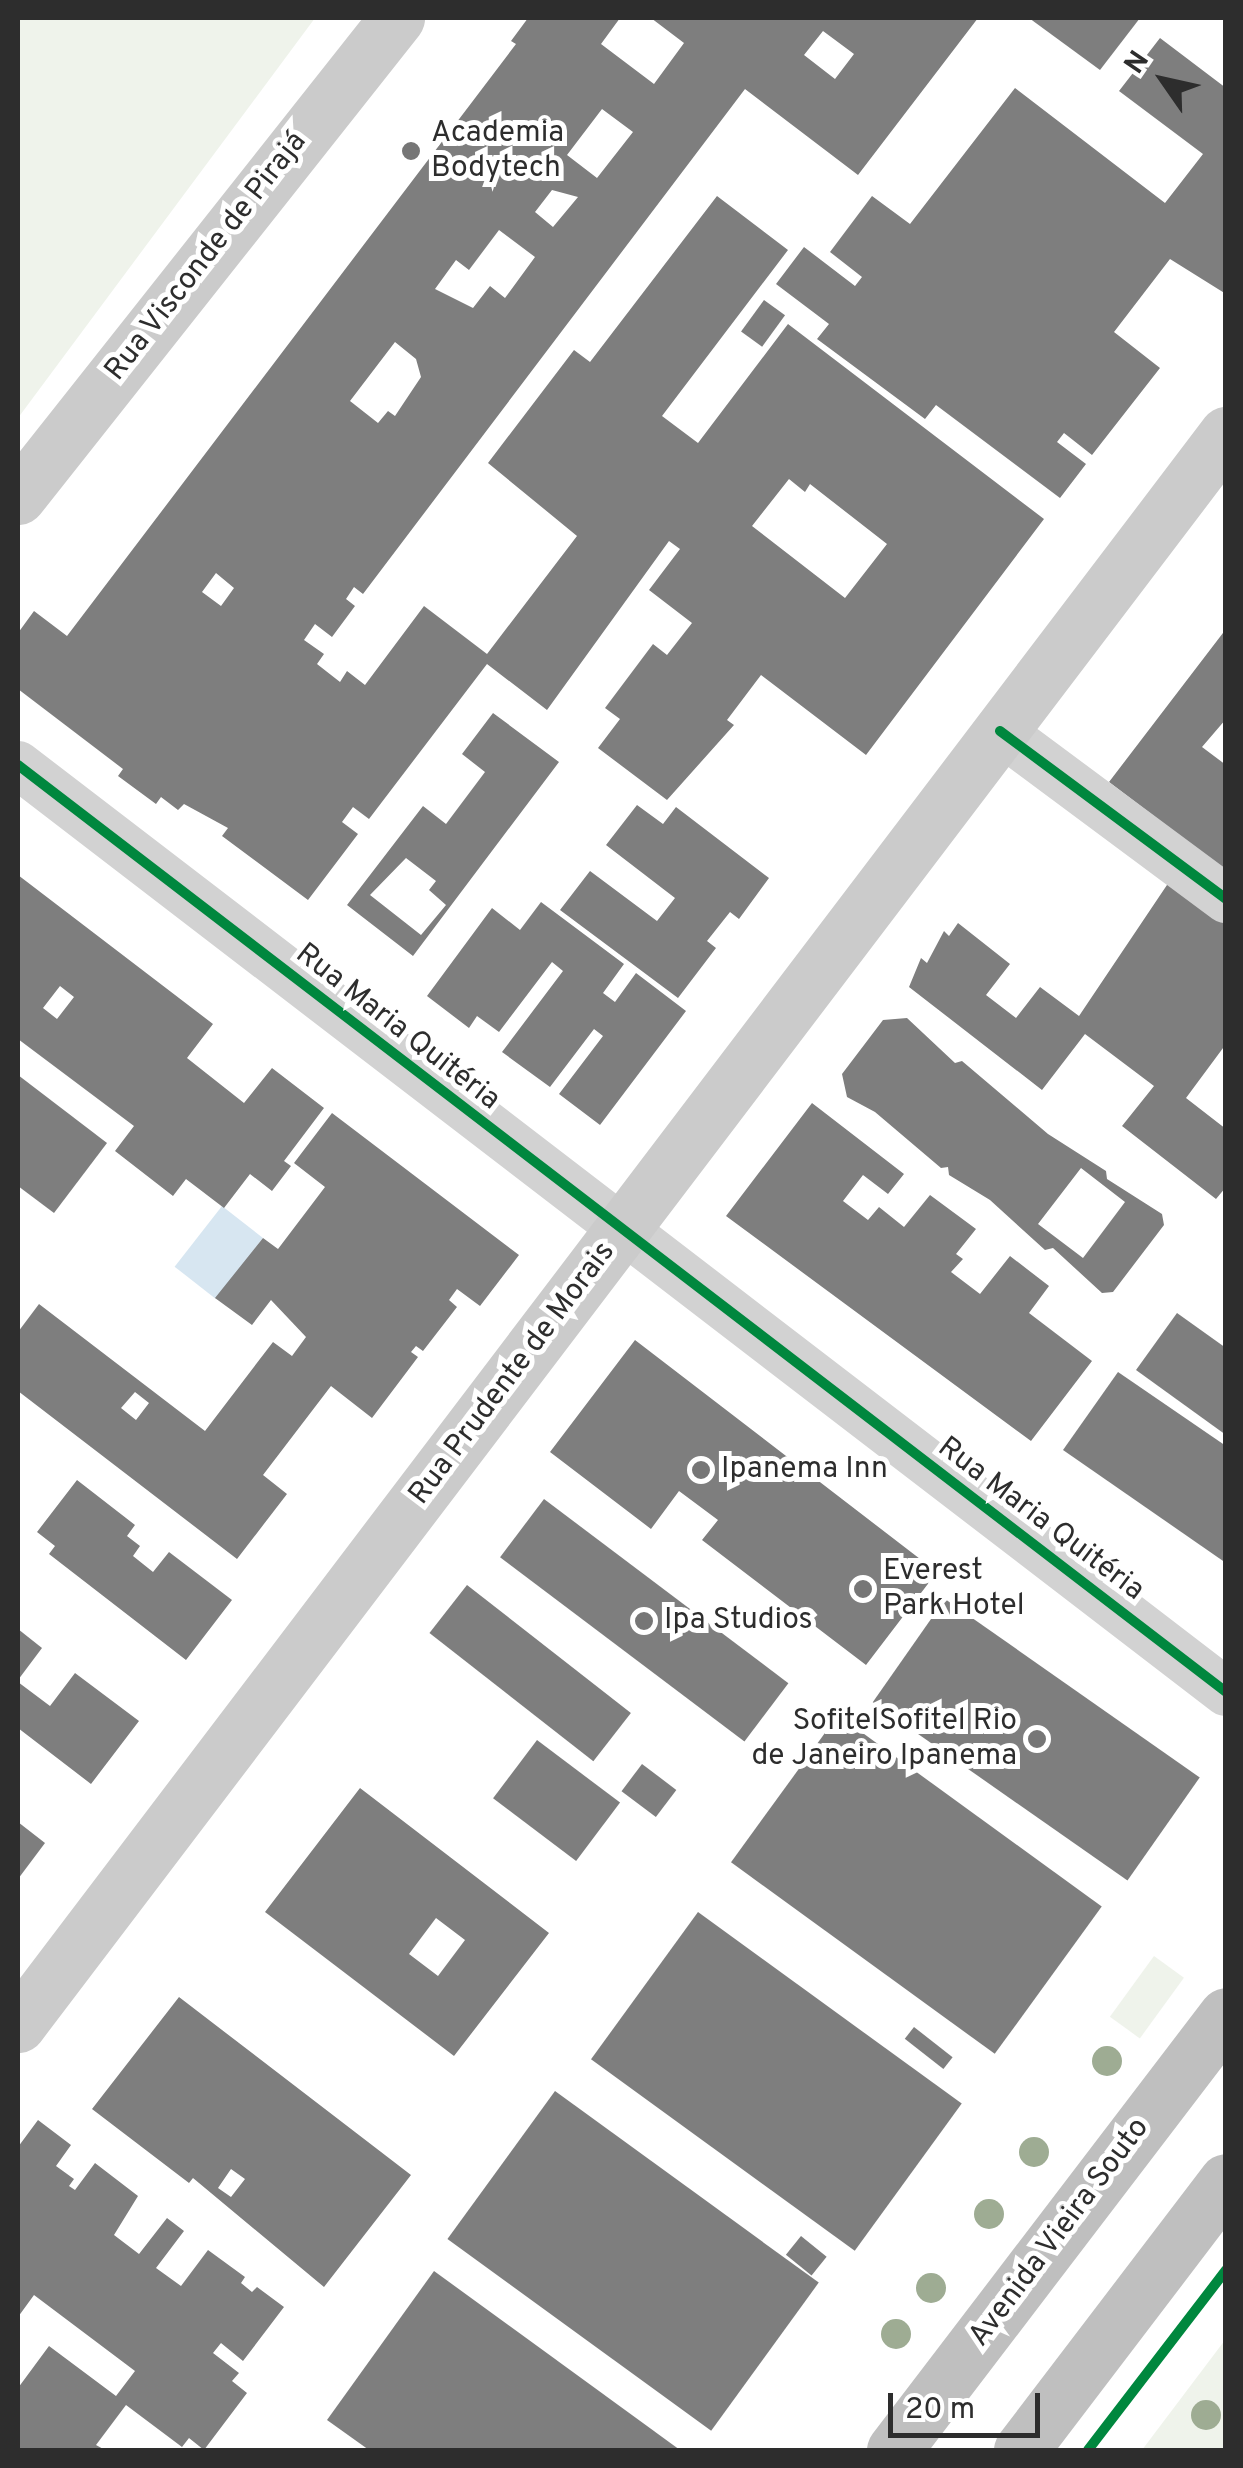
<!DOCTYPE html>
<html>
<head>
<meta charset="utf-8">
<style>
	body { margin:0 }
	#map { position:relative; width:1243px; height:2468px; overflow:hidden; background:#fff; font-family:Overpass,sans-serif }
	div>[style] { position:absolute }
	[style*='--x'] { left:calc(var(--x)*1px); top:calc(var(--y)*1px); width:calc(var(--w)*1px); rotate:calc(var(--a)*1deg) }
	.green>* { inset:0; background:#eff3eb; transform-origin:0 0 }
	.water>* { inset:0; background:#d7e6f1; transform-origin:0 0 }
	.building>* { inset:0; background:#7e7e7e; transform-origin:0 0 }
	.street>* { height:48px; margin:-24px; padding:0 24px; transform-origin:24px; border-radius:24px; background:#d2d2d2 }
	.secondary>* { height:55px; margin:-27.5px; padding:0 27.5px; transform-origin:27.5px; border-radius:27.5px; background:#cbcbcb }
	.highway>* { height:55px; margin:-27.5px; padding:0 27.5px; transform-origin:27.5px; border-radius:27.5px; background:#bfbfbf }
	.cycleway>* { height:10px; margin:-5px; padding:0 5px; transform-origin:5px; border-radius:5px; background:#00873e }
	.trees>* { width:30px; height:30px; margin:-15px; border-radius:50%; background:#9eac93 }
	.dots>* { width:28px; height:28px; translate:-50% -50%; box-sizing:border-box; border:5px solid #fff; border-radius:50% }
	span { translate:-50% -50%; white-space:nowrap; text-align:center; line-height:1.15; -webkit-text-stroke:10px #fff; paint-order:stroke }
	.poi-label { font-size:30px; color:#2d2d2d }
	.left { translate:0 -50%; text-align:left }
	.right { translate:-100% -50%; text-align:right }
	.street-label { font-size:30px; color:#2d2d2d }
	.frame { position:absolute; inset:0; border:20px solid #2d2d2d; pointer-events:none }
	.north { position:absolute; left:1113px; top:30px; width:100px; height:100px; -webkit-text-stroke:8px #fff; paint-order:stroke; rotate:304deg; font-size:28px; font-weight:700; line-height:40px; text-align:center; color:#2d2d2d }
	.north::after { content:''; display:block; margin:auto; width:35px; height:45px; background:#2d2d2d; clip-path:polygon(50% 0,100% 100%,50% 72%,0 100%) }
	.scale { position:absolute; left:888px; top:2393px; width:152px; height:45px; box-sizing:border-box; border:5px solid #2d2d2d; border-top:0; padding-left:12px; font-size:30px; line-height:35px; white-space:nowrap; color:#2d2d2d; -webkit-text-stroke:8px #fff; paint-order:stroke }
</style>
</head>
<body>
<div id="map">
	<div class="green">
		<i style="clip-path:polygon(18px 18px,315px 18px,18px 418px)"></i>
		<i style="left:1154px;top:1956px;width:37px;height:75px;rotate:36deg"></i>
		<i style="clip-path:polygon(1225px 2340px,1225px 2450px,1142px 2450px)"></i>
	</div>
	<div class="water">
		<i style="left:222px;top:1206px;width:52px;height:77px;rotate:38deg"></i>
	</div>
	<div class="building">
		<i style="clip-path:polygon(evenodd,528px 18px,620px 18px,601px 44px,654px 84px,684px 43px,651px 18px,978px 18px,858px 175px,745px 89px,363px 594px,354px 587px,346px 599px,355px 606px,332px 637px,315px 624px,304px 640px,324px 654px,317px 664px,340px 682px,347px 671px,365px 685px,424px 606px,487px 654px,577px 536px,488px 463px,574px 350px,590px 362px,717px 196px,788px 250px,662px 416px,698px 443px,788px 324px,1044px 519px,866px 755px,761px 675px,727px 720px,734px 725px,667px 800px,598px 748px,620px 719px,605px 708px,653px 644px,667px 655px,692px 623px,649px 590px,680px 549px,669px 541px,547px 710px,487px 664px,369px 819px,353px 807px,342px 822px,358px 834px,308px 900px,222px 836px,228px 828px,184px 804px,178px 810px,161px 797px,156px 804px,118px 776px,123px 769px,18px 689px,18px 633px,34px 611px,67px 636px,516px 44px,511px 41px,528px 18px,823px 31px,854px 54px,835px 79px,804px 55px,823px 31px,528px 18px,602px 109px,633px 132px,597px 178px,567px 155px,602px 109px,528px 18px,552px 190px,578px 197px,553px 227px,535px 212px,552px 190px,528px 18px,499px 230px,535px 257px,505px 298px,490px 286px,473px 308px,435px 289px,456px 260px,469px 270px,499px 230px,528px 18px,395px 342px,416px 359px,421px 377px,395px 416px,388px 411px,378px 423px,350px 401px,395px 342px,528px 18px,789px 479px,805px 492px,810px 484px,887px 544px,845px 598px,752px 526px,789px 479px,528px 18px,216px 573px,234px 588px,221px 606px,202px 592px,216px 573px)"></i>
		<i style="clip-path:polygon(1029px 18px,1140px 18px,1100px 70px)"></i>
		<i style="clip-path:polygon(1160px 38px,1226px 88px,1226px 294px,1170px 259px,1114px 332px,1160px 368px,1092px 455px,1064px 433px,1057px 442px,1086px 464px,1060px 498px,936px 405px,925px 419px,817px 339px,829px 324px,776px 284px,804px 247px,855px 286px,862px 277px,830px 252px,872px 196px,910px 224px,1015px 88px,1165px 203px,1203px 154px,1119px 91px)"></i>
		<i style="left:764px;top:300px;width:26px;height:39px;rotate:36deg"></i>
		<i style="clip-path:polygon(1226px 629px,1226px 719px,1202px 747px,1226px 765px,1226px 871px,1109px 782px)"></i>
		<i style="clip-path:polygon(evenodd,493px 713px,559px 762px,413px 956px,347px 905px,423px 806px,446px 824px,485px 772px,462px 754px,493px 713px,406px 858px,436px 881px,429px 890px,446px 905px,421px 935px,370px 895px,406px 858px)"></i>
		<i style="clip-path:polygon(637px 805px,663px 824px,676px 807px,769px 878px,739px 919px,730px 912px,707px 941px,716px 948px,678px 998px,560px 910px,590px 871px,657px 921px,675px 898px,606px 845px)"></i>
		<i style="clip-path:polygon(evenodd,18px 875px,213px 1024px,187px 1058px,244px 1103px,272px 1068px,324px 1108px,284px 1161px,291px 1166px,272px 1191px,250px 1174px,224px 1208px,186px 1179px,173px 1196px,115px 1151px,134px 1126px,18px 1039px,18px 875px,60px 986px,74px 997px,57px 1019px,43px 1008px,60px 986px)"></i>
		<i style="clip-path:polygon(1171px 879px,1226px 918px,1226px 1044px,1186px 1098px,1226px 1129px,1226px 1187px,1216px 1199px,1122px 1126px,1154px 1086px,1085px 1034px,1042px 1090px,909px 987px,921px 958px,927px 963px,944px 931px,949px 936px,958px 923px,1010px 964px,986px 995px,1016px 1018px,1040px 987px,1079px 1016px)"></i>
		<i style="clip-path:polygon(541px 902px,624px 964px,603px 993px,615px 1002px,636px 973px,686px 1011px,600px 1125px,559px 1094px,603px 1036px,594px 1029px,550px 1087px,502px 1052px,563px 971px,552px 962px,499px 1032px,477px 1016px,469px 1028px,427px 996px,492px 908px,520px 930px)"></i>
		<i style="clip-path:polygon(evenodd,907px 1018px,955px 1063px,962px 1061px,1048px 1134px,1106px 1171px,1107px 1179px,1162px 1214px,1164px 1225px,1113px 1292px,1102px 1293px,1053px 1248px,1045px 1250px,990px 1200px,949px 1175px,948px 1167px,941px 1168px,875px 1112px,847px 1097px,842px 1074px,883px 1020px,907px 1018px,1081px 1168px,1125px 1202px,1083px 1258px,1038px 1224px,1081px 1168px)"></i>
		<i style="clip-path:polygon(18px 1075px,107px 1143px,54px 1213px,18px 1186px)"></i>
		<i style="clip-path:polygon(812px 1103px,904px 1174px,888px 1194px,863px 1175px,843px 1201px,868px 1220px,879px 1207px,904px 1227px,930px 1195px,976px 1229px,956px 1254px,963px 1259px,951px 1272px,980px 1294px,1010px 1256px,1049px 1286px,1029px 1313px,1092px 1361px,1031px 1441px,726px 1216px)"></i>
		<i style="clip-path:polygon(evenodd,332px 1113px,519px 1255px,480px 1306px,457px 1289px,449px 1300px,457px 1307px,423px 1351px,416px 1346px,411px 1352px,418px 1357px,372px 1418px,331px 1386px,263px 1475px,287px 1494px,237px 1559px,18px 1391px,18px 1332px,39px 1304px,205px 1431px,273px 1342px,292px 1356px,306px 1337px,271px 1300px,252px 1325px,215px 1298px,263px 1238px,278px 1249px,325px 1187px,294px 1163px,332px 1113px,135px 1392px,149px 1403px,136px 1420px,121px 1408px,135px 1392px)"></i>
		<i style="clip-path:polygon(1177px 1313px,1226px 1348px,1226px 1435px,1136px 1370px)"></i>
		<i style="clip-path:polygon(635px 1340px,937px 1572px,866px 1665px,702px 1540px,718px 1520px,679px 1491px,651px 1529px,550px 1452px)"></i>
		<i style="clip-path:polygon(1118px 1372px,1226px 1446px,1226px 1563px,1063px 1450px)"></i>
		<i style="clip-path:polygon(77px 1480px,135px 1525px,127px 1536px,140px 1546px,133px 1556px,153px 1572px,169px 1552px,232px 1600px,186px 1660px,49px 1554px,55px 1546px,37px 1532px)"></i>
		<i style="left:544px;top:1499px;width:306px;height:73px;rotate:37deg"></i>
		<i style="left:467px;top:1585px;width:208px;height:61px;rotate:38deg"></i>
		<i style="left:945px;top:1599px;width:311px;height:126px;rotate:35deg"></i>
		<i style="clip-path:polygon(18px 1629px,42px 1648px,18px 1680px)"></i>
		<i style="clip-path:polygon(75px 1673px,139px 1721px,91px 1784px,18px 1728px,18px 1682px,50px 1706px)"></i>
		<i style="left:838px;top:1715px;width:326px;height:182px;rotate:36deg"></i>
		<i style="left:537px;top:1740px;width:104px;height:73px;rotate:37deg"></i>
		<i style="left:642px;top:1764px;width:43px;height:34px;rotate:37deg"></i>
		<i style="clip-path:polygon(evenodd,360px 1788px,549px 1933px,454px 2056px,265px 1912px,360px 1788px,436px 1918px,465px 1940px,438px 1976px,409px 1954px,436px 1918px)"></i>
		<i style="clip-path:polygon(18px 1822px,45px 1843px,18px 1879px)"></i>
		<i style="left:698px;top:1912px;width:326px;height:182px;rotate:36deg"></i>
		<i style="clip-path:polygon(evenodd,179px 1997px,411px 2175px,324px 2287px,193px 2178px,189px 2183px,92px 2109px,179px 1997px,231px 2169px,245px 2179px,231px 2197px,218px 2188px,231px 2169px)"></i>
		<i style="left:914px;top:2027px;width:49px;height:15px;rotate:38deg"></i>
		<i style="left:555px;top:2091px;width:326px;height:183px;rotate:36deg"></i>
		<i style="clip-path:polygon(38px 2120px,71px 2145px,56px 2166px,74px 2179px,69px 2186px,75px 2190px,95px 2163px,138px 2196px,114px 2235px,139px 2254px,167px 2218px,184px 2231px,156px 2268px,181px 2286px,208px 2250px,245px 2277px,241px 2283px,252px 2292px,257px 2287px,284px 2307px,243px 2361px,221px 2343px,213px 2353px,239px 2373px,232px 2381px,247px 2393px,204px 2450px,189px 2438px,182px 2447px,126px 2405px,96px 2445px,105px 2450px,18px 2450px,18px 2388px,49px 2346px,116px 2396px,135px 2371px,34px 2295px,18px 2317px,18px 2147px)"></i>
		<i style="left:801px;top:2236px;width:33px;height:24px;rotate:39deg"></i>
		<i style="clip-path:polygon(434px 2271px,680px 2450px,369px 2450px,327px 2420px)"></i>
	</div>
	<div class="street">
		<i style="--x:1000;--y:731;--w:282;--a:36.6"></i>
		<i style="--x:18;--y:765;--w:1523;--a:37.5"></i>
	</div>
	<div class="secondary">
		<i style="--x:18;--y:497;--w:611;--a:-51.65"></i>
		<i style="--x:18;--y:2025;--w:1998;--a:-52.79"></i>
	</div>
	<div class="highway">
		<i style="--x:894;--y:2450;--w:547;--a:-52.65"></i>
		<i style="--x:1021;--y:2450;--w:338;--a:-52.7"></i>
	</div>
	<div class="cycleway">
		<i style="--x:1000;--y:731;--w:282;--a:36.6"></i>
		<i style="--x:18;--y:765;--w:1523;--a:37.5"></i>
		<i style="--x:1088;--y:2450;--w:227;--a:-52.5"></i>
	</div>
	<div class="trees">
		<i style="left:1107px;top:2061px"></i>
		<i style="left:1034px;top:2152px"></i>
		<i style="left:989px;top:2214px"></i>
		<i style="left:931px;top:2288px"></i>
		<i style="left:896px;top:2334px"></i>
		<i style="left:1206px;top:2415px"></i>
	</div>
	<div class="dots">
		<i style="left:411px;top:151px;background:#767676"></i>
		<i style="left:701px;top:1470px;background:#767676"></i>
		<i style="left:863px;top:1589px;background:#767676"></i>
		<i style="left:644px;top:1621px;background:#767676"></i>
		<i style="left:1037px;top:1739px;background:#767676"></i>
	</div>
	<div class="poi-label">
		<span class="left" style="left:431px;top:151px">Academia<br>Bodytech</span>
		<span class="left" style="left:721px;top:1470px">Ipanema Inn</span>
		<span class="left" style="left:883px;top:1589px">Everest<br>Park Hotel</span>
		<span class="left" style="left:664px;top:1621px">Ipa Studios</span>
		<span class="right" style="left:1017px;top:1739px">SofitelSofitel Rio<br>de Janeiro Ipanema</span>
	</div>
	<div class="street-label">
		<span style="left:207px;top:257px;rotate:-52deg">Rua Visconde de Pirajá</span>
		<span style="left:397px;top:1028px;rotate:38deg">Rua Maria Quitéria</span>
		<span style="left:513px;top:1374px;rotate:-53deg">Rua Prudente de Morais</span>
		<span style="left:1040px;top:1520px;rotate:37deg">Rua Maria Quitéria</span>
		<span style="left:1060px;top:2233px;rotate:-53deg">Avenida Vieira Souto</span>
	</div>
	<div class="frame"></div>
	<div class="north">N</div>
	<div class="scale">20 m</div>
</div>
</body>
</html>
